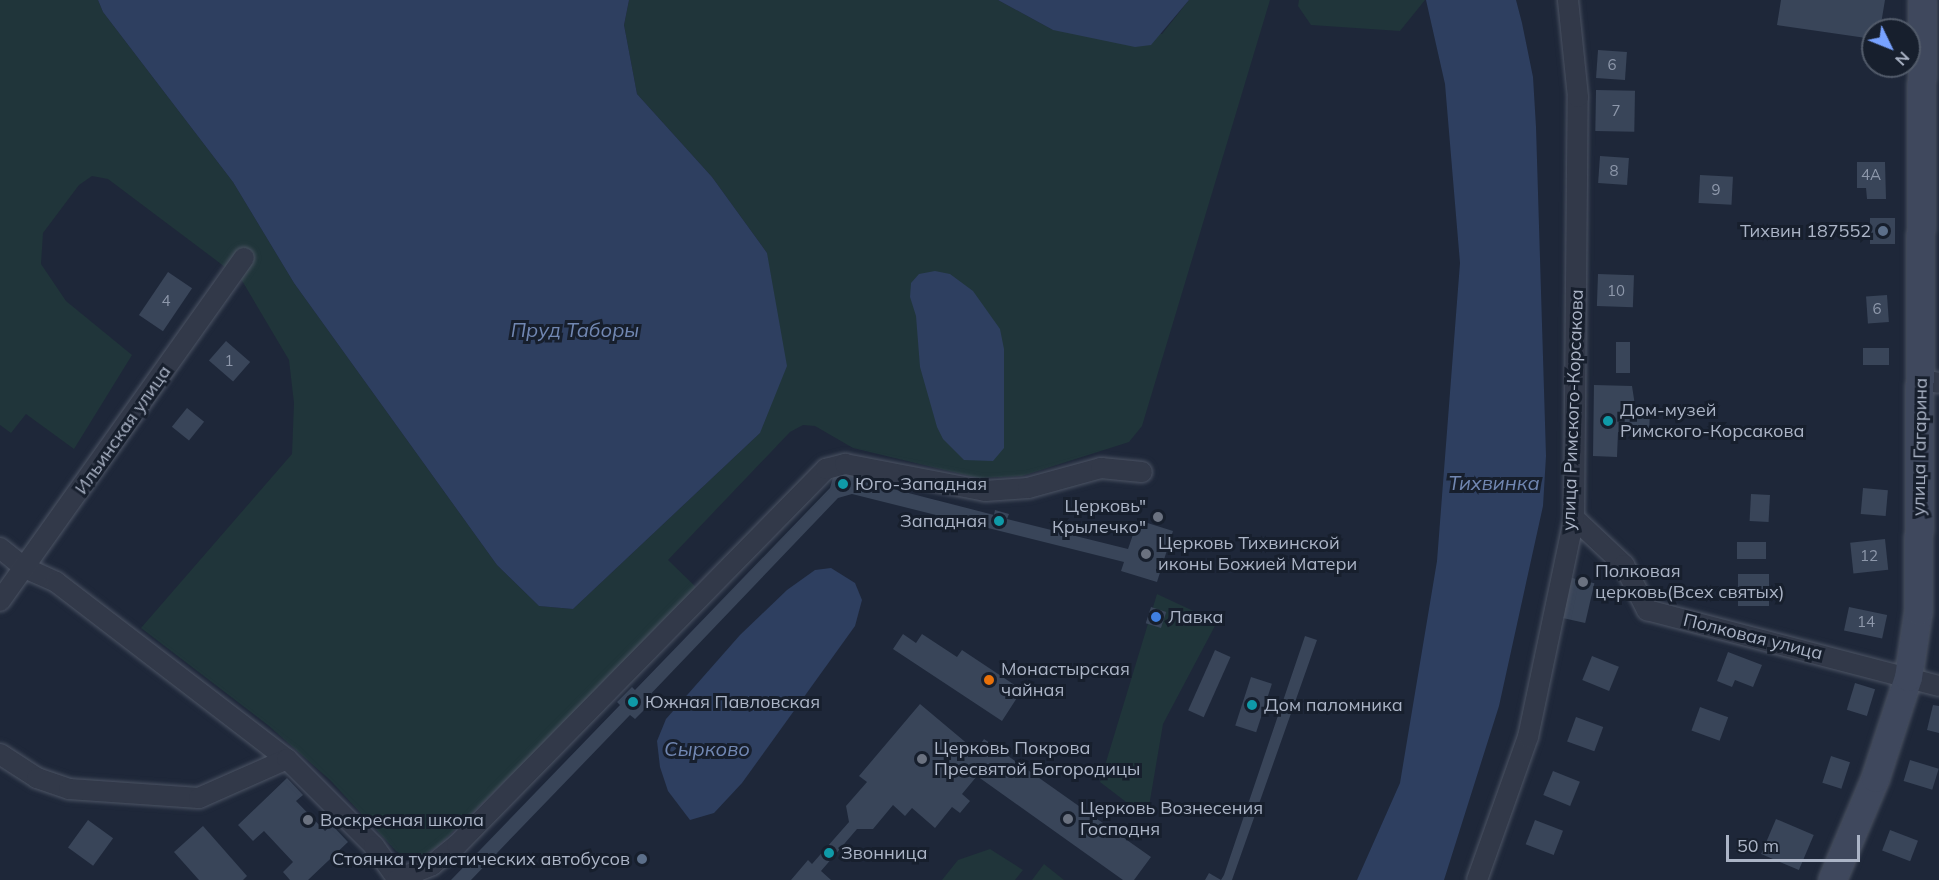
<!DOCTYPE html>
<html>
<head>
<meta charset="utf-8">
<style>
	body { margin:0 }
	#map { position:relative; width:1939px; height:880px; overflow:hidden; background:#1e2739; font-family:Mulish,sans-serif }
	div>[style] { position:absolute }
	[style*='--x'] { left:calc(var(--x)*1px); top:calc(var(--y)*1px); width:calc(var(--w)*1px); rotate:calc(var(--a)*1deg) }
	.green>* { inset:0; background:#20353a }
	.water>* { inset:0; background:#2e3f60 }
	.building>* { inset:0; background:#394559; transform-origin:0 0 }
	.roads { filter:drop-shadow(0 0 2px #4c5464) drop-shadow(0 0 2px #4c5464) }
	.street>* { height:20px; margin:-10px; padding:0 10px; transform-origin:10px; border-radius:10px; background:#323949 }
	.secondary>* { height:27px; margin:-13.5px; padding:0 13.5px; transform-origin:13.5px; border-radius:13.5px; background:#3f485d }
	.dots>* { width:16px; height:16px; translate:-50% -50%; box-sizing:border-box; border:3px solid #171f2d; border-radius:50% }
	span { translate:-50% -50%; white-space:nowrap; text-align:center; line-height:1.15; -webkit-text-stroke:6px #171f2d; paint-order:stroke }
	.number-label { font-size:15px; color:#8e98ab }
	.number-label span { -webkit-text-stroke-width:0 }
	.poi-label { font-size:18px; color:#abb4c6 }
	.right { translate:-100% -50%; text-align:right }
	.left { translate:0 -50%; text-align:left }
	.street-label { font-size:18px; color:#abb4c6 }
	.water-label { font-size:20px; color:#7187b2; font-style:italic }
	.north { position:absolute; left:1861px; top:18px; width:60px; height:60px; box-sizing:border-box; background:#171f2d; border:2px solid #525b6a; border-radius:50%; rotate:133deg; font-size:16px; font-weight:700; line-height:24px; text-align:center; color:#abb4c6 }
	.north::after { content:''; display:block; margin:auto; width:21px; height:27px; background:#78a2ff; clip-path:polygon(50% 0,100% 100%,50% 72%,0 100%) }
	.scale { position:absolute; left:1726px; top:835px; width:134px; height:27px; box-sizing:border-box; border:3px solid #abb4c6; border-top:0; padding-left:8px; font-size:18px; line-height:21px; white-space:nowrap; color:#abb4c6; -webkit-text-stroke:4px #171f2d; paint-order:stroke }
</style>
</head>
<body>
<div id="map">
	<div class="green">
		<i style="clip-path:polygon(0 0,98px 0,103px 12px,233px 182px,294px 283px,497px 565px,539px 606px,573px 609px,760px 433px,767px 253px,712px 177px,637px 94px,624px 25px,629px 0,998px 0,1053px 30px,1162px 34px,1189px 0,1270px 0,1142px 426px,1129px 442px,1022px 476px,978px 478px,853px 448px,815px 426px,803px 425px,790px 432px,668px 560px,700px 591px,437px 847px,421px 856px,408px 858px,396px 851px,330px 780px,269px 726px,141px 628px,292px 454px,294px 403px,289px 360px,241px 279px,108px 179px,92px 176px,79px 185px,43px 233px,41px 264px,66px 301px,132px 355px,74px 449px,26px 414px,11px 433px,0 425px)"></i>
		<i style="clip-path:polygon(1299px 0,1425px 0,1400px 31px,1311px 25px,1298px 6px)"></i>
		<i style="clip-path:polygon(1157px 594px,1217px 622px,1163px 724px,1147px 818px,1100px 782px)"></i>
		<i style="clip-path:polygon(990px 849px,1023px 870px,1015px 880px,942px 880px,958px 860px)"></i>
		<i style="clip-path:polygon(1044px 864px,1064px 880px,1032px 880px)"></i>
	</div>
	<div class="water">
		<i style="clip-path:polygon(98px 0,629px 0,624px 25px,637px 94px,712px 177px,767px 253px,787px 366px,760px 433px,573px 609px,539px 606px,497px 565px,294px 283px,233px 182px,103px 12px)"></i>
		<i style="clip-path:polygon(998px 0,1189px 0,1151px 45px,1135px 47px,1053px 30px)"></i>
		<i style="clip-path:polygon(1426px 0,1516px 0,1522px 23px,1533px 77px,1536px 127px,1546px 456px,1543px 506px,1499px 706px,1444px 880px,1357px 880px,1400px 783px,1437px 561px,1460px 263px,1445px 84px)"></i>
		<i style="clip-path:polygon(935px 271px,950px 274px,973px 291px,1000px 329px,1004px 349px,1004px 448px,993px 461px,964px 460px,943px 439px,937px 427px,920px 367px,916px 316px,910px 297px,911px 283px,919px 274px)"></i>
		<i style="clip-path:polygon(831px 568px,855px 583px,862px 600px,855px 626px,742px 783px,714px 813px,690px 820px,668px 791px,660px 767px,657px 741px,666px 719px,740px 635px,787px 590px,815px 570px)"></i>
	</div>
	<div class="building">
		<i style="clip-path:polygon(1781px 0,1885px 0,1880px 30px,1873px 30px,1873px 39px,1777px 25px)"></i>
		<i style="left:1598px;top:50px;width:29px;height:28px;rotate:4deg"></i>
		<i style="left:1596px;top:90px;width:39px;height:41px;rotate:1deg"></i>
		<i style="left:1600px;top:156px;width:29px;height:27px;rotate:4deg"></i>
		<i style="clip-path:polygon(1857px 162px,1885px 162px,1886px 199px,1867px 199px,1866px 188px,1857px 188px)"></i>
		<i style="left:1700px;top:175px;width:33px;height:28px;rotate:3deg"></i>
		<i style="left:1870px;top:218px;width:25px;height:26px"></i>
		<i style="left:168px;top:272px;width:29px;height:52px;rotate:34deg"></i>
		<i style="left:1598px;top:274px;width:36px;height:32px;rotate:2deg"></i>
		<i style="left:1887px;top:295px;width:27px;height:21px;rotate:86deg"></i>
		<i style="left:226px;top:341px;width:32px;height:26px;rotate:41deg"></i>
		<i style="left:1616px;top:342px;width:14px;height:31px"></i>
		<i style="left:1863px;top:348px;width:26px;height:17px"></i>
		<i style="clip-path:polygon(1594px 385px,1632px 386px,1636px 412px,1650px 413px,1649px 433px,1618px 432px,1617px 457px,1593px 456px)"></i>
		<i style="left:187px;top:408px;width:22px;height:24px;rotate:39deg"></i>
		<i style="clip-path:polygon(848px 470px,858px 480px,994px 515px,995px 510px,1009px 514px,1007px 519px,1128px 549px,1138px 520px,1173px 531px,1157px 582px,1121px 571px,1124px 562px,852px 494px,838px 498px,645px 700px,650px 704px,635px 719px,630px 715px,471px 880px,451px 880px,620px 705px,617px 702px,632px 687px,635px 690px,830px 488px,834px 474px)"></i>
		<i style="left:1863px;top:488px;width:25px;height:26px;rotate:5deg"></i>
		<i style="left:1751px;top:494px;width:19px;height:27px;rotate:3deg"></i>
		<i style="left:1885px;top:539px;width:31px;height:35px;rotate:84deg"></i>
		<i style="left:1737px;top:542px;width:29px;height:17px"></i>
		<i style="left:1738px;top:574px;width:31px;height:32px"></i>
		<i style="left:1572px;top:578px;width:23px;height:41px;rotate:13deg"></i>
		<i style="left:1151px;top:607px;width:16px;height:17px;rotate:18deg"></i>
		<i style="left:1849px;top:607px;width:39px;height:24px;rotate:12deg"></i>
		<i style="clip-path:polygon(903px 634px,916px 643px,922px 634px,957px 657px,962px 650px,1022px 690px,1002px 721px,893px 649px)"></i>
		<i style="clip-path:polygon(1305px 636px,1317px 640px,1232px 880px,1205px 880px,1209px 873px,1221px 880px,1224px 875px)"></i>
		<i style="left:1215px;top:650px;width:17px;height:66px;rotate:24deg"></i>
		<i style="clip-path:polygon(1728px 652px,1762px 665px,1753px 687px,1735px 680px,1732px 687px,1717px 681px)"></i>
		<i style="left:1592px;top:656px;width:29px;height:26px;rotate:22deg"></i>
		<i style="left:1251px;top:677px;width:22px;height:51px;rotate:18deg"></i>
		<i style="left:1855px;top:683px;width:21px;height:28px;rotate:17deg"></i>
		<i style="clip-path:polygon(920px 704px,976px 751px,984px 739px,1151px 857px,1134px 880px,1123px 880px,977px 776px,962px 794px,970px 801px,960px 813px,952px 807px,935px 828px,912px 808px,905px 816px,893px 805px,873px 829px,857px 829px,821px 871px,831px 880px,791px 880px,808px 860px,812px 864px,849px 822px,846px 806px,867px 782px,859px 776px)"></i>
		<i style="clip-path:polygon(1933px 705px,1939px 706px,1939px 733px,1927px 730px)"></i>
		<i style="left:1700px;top:707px;width:30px;height:25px;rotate:20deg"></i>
		<i style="left:1576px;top:717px;width:29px;height:26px;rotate:20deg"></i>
		<i style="left:1831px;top:756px;width:20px;height:28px;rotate:18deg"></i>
		<i style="left:1910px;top:760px;width:30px;height:22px;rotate:17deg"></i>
		<i style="left:1553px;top:771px;width:29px;height:26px;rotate:22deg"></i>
		<i style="clip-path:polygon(287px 778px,303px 795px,296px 801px,325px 831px,332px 825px,348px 842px,308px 880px,290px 880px,283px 872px,293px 862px,264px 831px,253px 841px,238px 825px)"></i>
		<i style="left:1776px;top:819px;width:41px;height:38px;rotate:23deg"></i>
		<i style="left:88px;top:820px;width:31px;height:34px;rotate:36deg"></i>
		<i style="left:1535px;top:820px;width:30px;height:26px;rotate:21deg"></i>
		<i style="clip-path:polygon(203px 826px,247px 876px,243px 880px,199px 880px,174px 852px)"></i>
		<i style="left:1890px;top:830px;width:30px;height:22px;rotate:21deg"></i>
	</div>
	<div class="roads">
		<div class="street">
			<i style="--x:1921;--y:380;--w:18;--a:9"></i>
			<i style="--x:1574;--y:518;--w:69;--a:43.2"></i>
			<i style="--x:1624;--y:565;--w:51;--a:62.9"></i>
			<i style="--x:1647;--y:610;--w:302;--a:14.6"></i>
			<i style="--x:0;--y:548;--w:32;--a:39"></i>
			<i style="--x:25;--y:568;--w:34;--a:24"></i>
			<i style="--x:56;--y:582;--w:291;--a:37.5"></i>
			<i style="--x:0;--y:601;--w:421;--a:-54.6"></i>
			<i style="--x:0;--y:754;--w:44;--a:33"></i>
			<i style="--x:37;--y:778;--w:34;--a:19"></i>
			<i style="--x:69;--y:789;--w:130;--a:4"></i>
			<i style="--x:199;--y:798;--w:96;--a:-23.9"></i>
			<i style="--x:287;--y:759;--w:123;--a:45"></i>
			<i style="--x:374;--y:846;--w:42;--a:54.8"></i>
			<i style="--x:398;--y:879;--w:37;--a:-22"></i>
			<i style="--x:432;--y:865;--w:32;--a:-39"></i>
			<i style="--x:457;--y:845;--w:527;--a:-45.54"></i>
			<i style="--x:826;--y:469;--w:20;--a:-15"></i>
			<i style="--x:845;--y:464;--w:143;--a:10.9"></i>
			<i style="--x:985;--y:491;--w:43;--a:-4"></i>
			<i style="--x:1028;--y:488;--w:76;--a:-15.3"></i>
			<i style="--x:1101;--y:468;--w:41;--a:5.6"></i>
			<i style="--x:1477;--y:880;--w:152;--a:-70.4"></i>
			<i style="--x:1528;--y:737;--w:224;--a:-78.1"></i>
			<i style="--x:1574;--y:518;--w:421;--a:-89.5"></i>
			<i style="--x:1578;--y:97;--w:98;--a:-95.9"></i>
		</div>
		<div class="secondary">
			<i style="--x:1832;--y:880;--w:111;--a:-67.1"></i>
			<i style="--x:1875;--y:778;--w:106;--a:-71.9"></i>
			<i style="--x:1908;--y:677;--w:67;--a:-81.4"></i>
			<i style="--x:1918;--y:611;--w:611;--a:-89.62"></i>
		</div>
	</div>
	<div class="dots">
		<i style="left:1883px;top:231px;background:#5c6f8a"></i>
		<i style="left:1608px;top:421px;background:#0f9aa8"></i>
		<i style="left:843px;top:484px;background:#0f9aa8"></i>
		<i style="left:1158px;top:517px;background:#6b7280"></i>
		<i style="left:999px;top:521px;background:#0f9aa8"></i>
		<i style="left:1146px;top:554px;background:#6b7280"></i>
		<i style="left:1583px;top:582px;background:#6b7280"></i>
		<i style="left:1156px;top:617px;background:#3f7fe0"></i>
		<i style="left:989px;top:680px;background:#e8710a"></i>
		<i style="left:633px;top:702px;background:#0f9aa8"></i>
		<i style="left:1252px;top:705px;background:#0f9aa8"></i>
		<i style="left:922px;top:759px;background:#6b7280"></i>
		<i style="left:1068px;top:819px;background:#6b7280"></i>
		<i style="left:308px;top:820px;background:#6b7280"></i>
		<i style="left:829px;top:853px;background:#0f9aa8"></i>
		<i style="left:642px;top:859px;background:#5c6f8a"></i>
	</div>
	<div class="number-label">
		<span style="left:1612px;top:65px">6</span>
		<span style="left:1616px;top:111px">7</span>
		<span style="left:1614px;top:171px">8</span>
		<span style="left:1871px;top:175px">4А</span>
		<span style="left:1716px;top:190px">9</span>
		<span style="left:1616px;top:291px">10</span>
		<span style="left:166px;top:301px">4</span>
		<span style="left:1877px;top:309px">6</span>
		<span style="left:229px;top:361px">1</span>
		<span style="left:1869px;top:556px">12</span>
		<span style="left:1866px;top:622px">14</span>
	</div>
	<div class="poi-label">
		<span class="right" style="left:1871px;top:231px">Тихвин 187552</span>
		<span class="left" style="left:1620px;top:421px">Дом-музей<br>Римского-Корсакова</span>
		<span class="left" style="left:855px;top:484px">Юго-Западная</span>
		<span class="right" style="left:1146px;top:517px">Церковь"<br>Крылечко"</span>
		<span class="right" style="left:987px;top:521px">Западная</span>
		<span class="left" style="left:1158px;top:554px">Церковь Тихвинской<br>иконы Божией Матери</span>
		<span class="left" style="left:1595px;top:582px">Полковая<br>церковь(Всех святых)</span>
		<span class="left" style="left:1168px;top:617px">Лавка</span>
		<span class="left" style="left:1001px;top:680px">Монастырская<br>чайная</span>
		<span class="left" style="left:645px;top:702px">Южная Павловская</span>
		<span class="left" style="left:1264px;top:705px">Дом паломника</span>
		<span class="left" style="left:934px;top:759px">Церковь Покрова<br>Пресвятой Богородицы</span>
		<span class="left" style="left:1080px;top:819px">Церковь Вознесения<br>Господня</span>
		<span class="left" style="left:320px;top:820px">Воскресная школа</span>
		<span class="left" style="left:841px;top:853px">Звонница</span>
		<span class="right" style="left:630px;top:859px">Стоянка туристических автобусов</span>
	</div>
	<div class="street-label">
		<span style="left:1573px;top:410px;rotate:-88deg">улица Римского-Корсакова</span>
		<span style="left:123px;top:430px;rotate:-55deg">Ильинская улица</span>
		<span style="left:1920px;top:447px;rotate:-89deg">улица Гагарина</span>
		<span style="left:1753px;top:637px;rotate:14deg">Полковая улица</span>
	</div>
	<div class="water-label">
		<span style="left:575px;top:329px">Пруд Таборы</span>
		<span style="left:1494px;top:482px">Тихвинка</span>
		<span style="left:707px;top:748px">Сырково</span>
	</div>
	<div class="north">N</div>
	<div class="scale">50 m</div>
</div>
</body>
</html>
